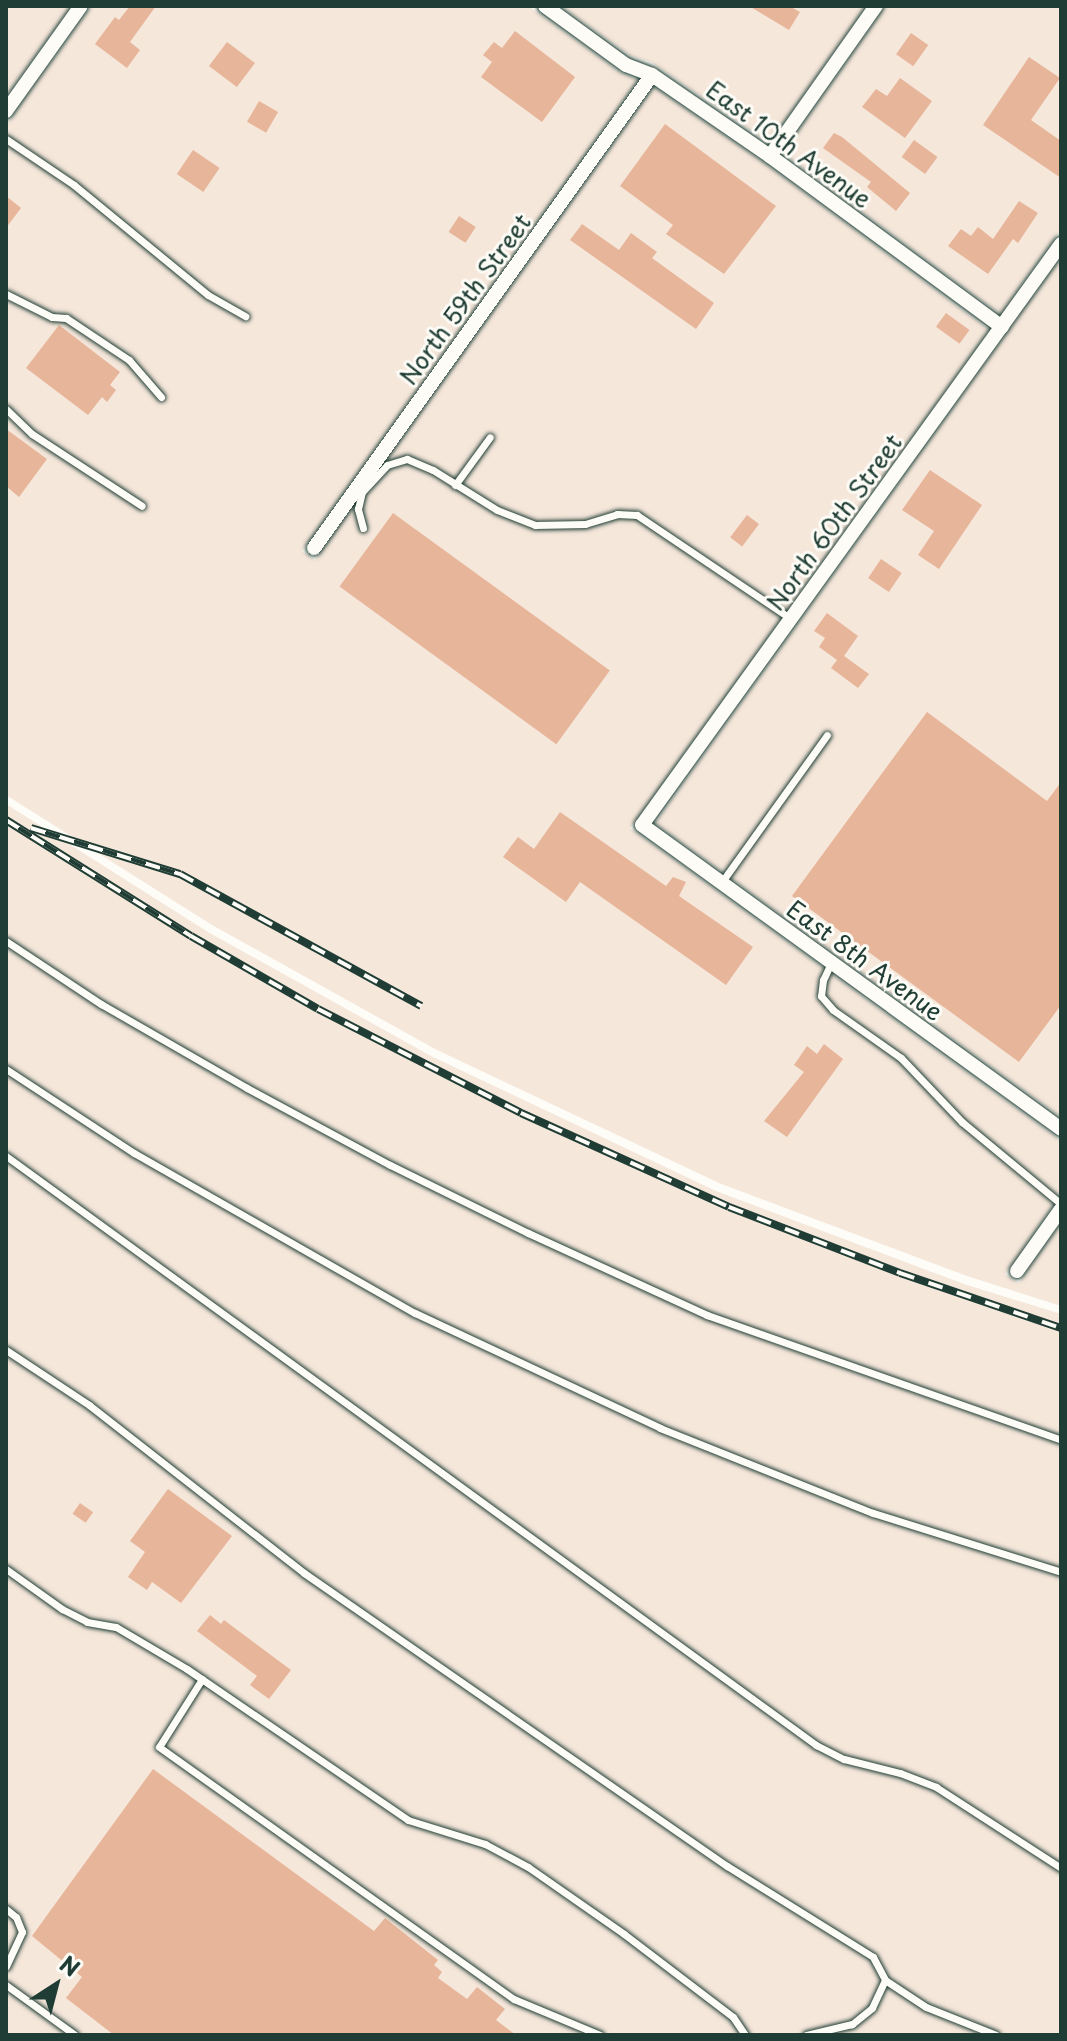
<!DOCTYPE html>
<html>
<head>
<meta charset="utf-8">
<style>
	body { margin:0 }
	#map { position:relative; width:1067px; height:2041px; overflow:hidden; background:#fdfcf7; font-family:"Playpen Sans",sans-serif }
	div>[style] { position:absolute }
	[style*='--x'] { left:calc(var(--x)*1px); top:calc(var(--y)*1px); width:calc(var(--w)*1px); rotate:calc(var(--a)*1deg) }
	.built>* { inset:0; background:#f6e7db }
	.building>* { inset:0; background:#e7b599; transform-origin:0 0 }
	.roads { filter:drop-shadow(0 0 2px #1f3d34) drop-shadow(0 0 2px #1f3d34) }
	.service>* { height:7px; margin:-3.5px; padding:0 3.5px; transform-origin:3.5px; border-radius:3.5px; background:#fdfcf7 }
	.minor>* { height:14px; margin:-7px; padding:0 7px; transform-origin:7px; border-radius:7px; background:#fdfcf7 }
	.rail>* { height:8px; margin-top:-4px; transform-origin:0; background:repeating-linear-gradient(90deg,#fdfcf7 0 15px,#1f3d34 0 30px); box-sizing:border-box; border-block:2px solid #1f3d34 }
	span { translate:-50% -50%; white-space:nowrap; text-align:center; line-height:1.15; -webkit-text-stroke:6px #fdfcf7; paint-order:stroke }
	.street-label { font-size:24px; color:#1f3d34 }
	.frame { position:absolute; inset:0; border:8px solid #1f3d34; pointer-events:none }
	.north { position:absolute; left:16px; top:1945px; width:80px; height:80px; -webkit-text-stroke:6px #fdfcf7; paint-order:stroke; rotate:36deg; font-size:22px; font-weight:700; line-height:32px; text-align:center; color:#1f3d34 }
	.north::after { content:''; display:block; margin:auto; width:28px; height:36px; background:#1f3d34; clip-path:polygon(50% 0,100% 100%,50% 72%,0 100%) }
</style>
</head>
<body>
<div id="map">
	<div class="built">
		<i style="clip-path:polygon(6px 6px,71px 6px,6px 96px)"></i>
		<i style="clip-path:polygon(92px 6px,528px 6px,621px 73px,638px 80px,302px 551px,315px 560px,654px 87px,764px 163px,989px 330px,630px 828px,1061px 1141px,1061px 1194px,1005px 1274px,1019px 1283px,1061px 1223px,1061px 1306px,967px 1276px,719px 1183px,435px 1049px,212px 925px,6px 795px,6px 125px)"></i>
		<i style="clip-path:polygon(561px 6px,866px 6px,769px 143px,651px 62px,631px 56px)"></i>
		<i style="clip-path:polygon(886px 6px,1061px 6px,1061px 229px,1000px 314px,783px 153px)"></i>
		<i style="clip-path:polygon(1061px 258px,1061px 1117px,655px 823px)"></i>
		<i style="clip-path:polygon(6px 804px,208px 932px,431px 1056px,716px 1191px,964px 1284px,1061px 1314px,1061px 2035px,6px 2035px)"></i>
	</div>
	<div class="building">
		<i style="clip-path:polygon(130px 6px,156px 6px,130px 42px,140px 50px,127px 68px,95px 44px,115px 17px,119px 20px)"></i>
		<i style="clip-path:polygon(749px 6px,789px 6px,800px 12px,789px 30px)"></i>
		<i style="clip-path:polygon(515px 31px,575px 77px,542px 122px,481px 77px,492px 62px,483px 55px,494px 42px,502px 48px)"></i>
		<i style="left:911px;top:33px;width:21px;height:26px;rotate:35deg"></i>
		<i style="left:227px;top:42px;width:35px;height:30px;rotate:37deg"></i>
		<i style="clip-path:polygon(1029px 57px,1060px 78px,1031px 120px,1061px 141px,1061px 178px,983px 125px)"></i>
		<i style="clip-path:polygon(900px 78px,932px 101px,905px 138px,862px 107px,876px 89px,887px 96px)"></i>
		<i style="left:259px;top:101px;width:22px;height:24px;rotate:30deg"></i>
		<i style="clip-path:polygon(665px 124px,776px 206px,724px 274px,666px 234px,673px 225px,620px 186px)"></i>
		<i style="clip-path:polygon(834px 133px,842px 137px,910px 193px,896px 211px,867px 187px,871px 182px,823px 148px)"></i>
		<i style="left:914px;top:140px;width:29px;height:21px;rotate:36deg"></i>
		<i style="left:193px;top:150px;width:32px;height:29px;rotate:34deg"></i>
		<i style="clip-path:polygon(6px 196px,21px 208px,6px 228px)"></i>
		<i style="clip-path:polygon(1019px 201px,1038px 213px,1018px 243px,1013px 239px,988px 274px,948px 246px,961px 229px,971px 236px,978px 227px,993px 239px)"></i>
		<i style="left:459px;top:216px;width:20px;height:19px;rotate:33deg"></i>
		<i style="clip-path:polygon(582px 224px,619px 250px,631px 233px,657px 252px,652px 258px,714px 303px,696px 329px,570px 240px)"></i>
		<i style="left:946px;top:313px;width:29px;height:17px;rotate:36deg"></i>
		<i style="clip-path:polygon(59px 325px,120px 372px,110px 385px,116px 390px,107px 402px,102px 397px,88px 415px,26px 368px)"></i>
		<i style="clip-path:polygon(6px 429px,47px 459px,19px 497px,6px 486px)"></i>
		<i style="clip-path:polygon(930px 470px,982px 505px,939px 569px,918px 555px,934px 531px,902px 510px)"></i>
		<i style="left:393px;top:513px;width:268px;height:91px;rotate:36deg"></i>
		<i style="left:747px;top:515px;width:15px;height:28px;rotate:37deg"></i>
		<i style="left:881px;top:559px;width:25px;height:23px;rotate:34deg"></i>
		<i style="clip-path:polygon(827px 613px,858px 636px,844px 656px,869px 674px,858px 688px,831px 668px,837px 660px,819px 647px,825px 638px,814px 631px)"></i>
		<i style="clip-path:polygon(927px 712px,1047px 801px,1061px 782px,1061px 1005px,1019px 1062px,792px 896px)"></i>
		<i style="clip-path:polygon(560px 812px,666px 886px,673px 877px,686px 882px,679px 896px,753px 947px,726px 985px,580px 882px,566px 902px,503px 857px,518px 837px,534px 849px)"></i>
		<i style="clip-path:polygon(824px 1044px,843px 1059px,787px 1137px,764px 1121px,804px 1072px,794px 1065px,807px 1046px,817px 1054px)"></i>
		<i style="clip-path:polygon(168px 1489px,232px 1536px,181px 1603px,152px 1582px,147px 1590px,128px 1577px,145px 1552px,130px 1541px)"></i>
		<i style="left:80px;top:1503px;width:16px;height:13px;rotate:35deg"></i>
		<i style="clip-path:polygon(210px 1615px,221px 1624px,224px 1620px,291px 1670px,269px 1699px,250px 1685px,257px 1676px,197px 1631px)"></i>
		<i style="clip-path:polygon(153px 1769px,374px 1931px,385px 1918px,438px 1960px,434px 1965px,442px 1972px,438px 1978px,467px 1999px,477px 1987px,505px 2009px,496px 2020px,516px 2035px,114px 2035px,66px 1998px,82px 1977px,32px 1936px)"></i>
	</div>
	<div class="roads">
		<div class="service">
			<i style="--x:6;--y:139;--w:82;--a:34.1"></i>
			<i style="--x:74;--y:185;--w:173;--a:39.4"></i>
			<i style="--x:208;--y:295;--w:43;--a:29.6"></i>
			<i style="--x:6;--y:294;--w:51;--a:26.6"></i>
			<i style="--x:52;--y:317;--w:14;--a:4"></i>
			<i style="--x:66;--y:318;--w:76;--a:33.7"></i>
			<i style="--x:129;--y:360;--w:49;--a:49.1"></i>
			<i style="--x:6;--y:409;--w:36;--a:44"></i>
			<i style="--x:32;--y:434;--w:131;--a:33.2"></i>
			<i style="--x:455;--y:485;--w:59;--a:-53.9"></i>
			<i style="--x:363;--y:528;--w:20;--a:-105"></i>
			<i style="--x:358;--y:509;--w:17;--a:-77"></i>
			<i style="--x:362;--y:492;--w:37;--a:-47"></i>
			<i style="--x:387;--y:465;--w:21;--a:-17"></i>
			<i style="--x:407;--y:459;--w:28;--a:23"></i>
			<i style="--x:433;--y:470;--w:75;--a:32"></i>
			<i style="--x:497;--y:510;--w:41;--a:21.5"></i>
			<i style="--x:535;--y:525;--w:50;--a:-1.1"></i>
			<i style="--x:585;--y:524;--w:34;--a:-17"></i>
			<i style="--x:617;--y:514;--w:20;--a:3"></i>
			<i style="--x:637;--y:515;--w:186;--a:34"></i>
			<i style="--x:721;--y:883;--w:182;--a:-54.4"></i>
			<i style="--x:6;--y:941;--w:114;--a:33.6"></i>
			<i style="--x:101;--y:1004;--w:168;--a:29.9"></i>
			<i style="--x:247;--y:1088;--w:162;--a:28.3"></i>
			<i style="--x:390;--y:1165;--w:154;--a:26.2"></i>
			<i style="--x:528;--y:1233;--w:197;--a:24.6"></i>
			<i style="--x:707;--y:1315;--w:375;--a:19.4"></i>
			<i style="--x:831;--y:963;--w:19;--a:115"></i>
			<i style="--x:823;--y:980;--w:16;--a:97"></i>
			<i style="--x:821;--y:996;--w:18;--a:49"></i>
			<i style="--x:833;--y:1010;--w:83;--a:35.2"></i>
			<i style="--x:901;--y:1058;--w:88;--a:46.4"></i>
			<i style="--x:962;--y:1122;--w:129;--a:39.6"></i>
			<i style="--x:6;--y:1069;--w:153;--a:33.3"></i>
			<i style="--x:134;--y:1153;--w:323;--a:29.7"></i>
			<i style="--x:415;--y:1313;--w:271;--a:25.1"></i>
			<i style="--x:660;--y:1428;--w:229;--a:21.8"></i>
			<i style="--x:873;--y:1513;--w:197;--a:17.4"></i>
			<i style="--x:6;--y:1156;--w:1002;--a:36.02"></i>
			<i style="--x:816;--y:1745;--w:31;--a:27"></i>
			<i style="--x:844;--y:1759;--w:58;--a:14"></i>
			<i style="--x:900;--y:1773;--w:39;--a:21"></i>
			<i style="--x:936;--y:1787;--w:149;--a:32.9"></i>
			<i style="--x:6;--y:1350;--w:100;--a:33.5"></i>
			<i style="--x:89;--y:1405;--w:273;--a:38"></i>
			<i style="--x:304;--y:1573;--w:515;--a:34.71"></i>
			<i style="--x:727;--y:1866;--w:172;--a:31.9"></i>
			<i style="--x:873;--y:1957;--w:26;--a:62"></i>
			<i style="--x:885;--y:1980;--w:31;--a:115"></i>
			<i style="--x:872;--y:2008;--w:26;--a:141"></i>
			<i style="--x:852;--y:2024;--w:47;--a:166.6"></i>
			<i style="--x:6;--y:1569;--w:69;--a:35.5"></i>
			<i style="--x:62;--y:1609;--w:28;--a:27"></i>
			<i style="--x:87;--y:1622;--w:29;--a:10"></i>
			<i style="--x:116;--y:1627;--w:82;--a:30.6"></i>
			<i style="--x:187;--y:1669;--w:268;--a:34.3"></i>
			<i style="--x:408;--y:1820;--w:81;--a:17.3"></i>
			<i style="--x:485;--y:1844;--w:49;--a:28.1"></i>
			<i style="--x:528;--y:1867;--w:117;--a:34.9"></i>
			<i style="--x:624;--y:1934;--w:137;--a:37.3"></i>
			<i style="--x:733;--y:2017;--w:22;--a:56"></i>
			<i style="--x:202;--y:1679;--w:80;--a:122.3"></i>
			<i style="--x:159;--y:1747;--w:435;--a:35.4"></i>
			<i style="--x:514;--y:1999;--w:93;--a:22.7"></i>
			<i style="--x:6;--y:1909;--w:13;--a:39"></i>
			<i style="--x:16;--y:1917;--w:16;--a:68"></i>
			<i style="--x:22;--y:1932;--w:38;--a:115"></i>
			<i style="--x:885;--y:1980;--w:49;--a:33.4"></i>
			<i style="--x:926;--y:2007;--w:75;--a:21.8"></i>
			<i style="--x:6;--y:1985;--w:85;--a:35.9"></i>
		</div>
		<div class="minor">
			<i style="--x:545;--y:6;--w:100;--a:36.1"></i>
			<i style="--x:626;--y:65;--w:28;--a:21"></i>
			<i style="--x:652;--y:75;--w:143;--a:34.5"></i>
			<i style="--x:770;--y:156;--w:288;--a:36.4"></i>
			<i style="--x:6;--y:111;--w:129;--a:-54.5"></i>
			<i style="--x:770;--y:156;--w:184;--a:-54.8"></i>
			<i style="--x:1061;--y:244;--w:716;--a:125.8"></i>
			<i style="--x:642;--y:825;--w:518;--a:35.96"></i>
			<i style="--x:314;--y:548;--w:581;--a:-54.45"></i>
			<i style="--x:1017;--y:1271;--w:76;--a:-54.6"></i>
		</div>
	</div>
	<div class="rail">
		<i style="--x:6;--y:820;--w:218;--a:32.1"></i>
		<i style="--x:191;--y:936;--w:146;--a:29.9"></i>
		<i style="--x:318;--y:1009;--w:228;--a:27.1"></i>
		<i style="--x:521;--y:1113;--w:228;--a:24.3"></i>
		<i style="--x:729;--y:1207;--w:183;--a:21.1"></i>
		<i style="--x:900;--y:1273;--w:170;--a:18.9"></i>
		<i style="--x:31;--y:828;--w:156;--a:17.2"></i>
		<i style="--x:180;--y:874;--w:275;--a:28.7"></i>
	</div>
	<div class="street-label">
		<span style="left:789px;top:144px;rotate:36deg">East 10th Avenue</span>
		<span style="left:465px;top:299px;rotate:-54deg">North 59th Street</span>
		<span style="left:834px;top:522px;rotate:-54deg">North 60th Street</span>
		<span style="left:865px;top:960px;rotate:36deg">East 8th Avenue</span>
	</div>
	<div class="frame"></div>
	<div class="north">N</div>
</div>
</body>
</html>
